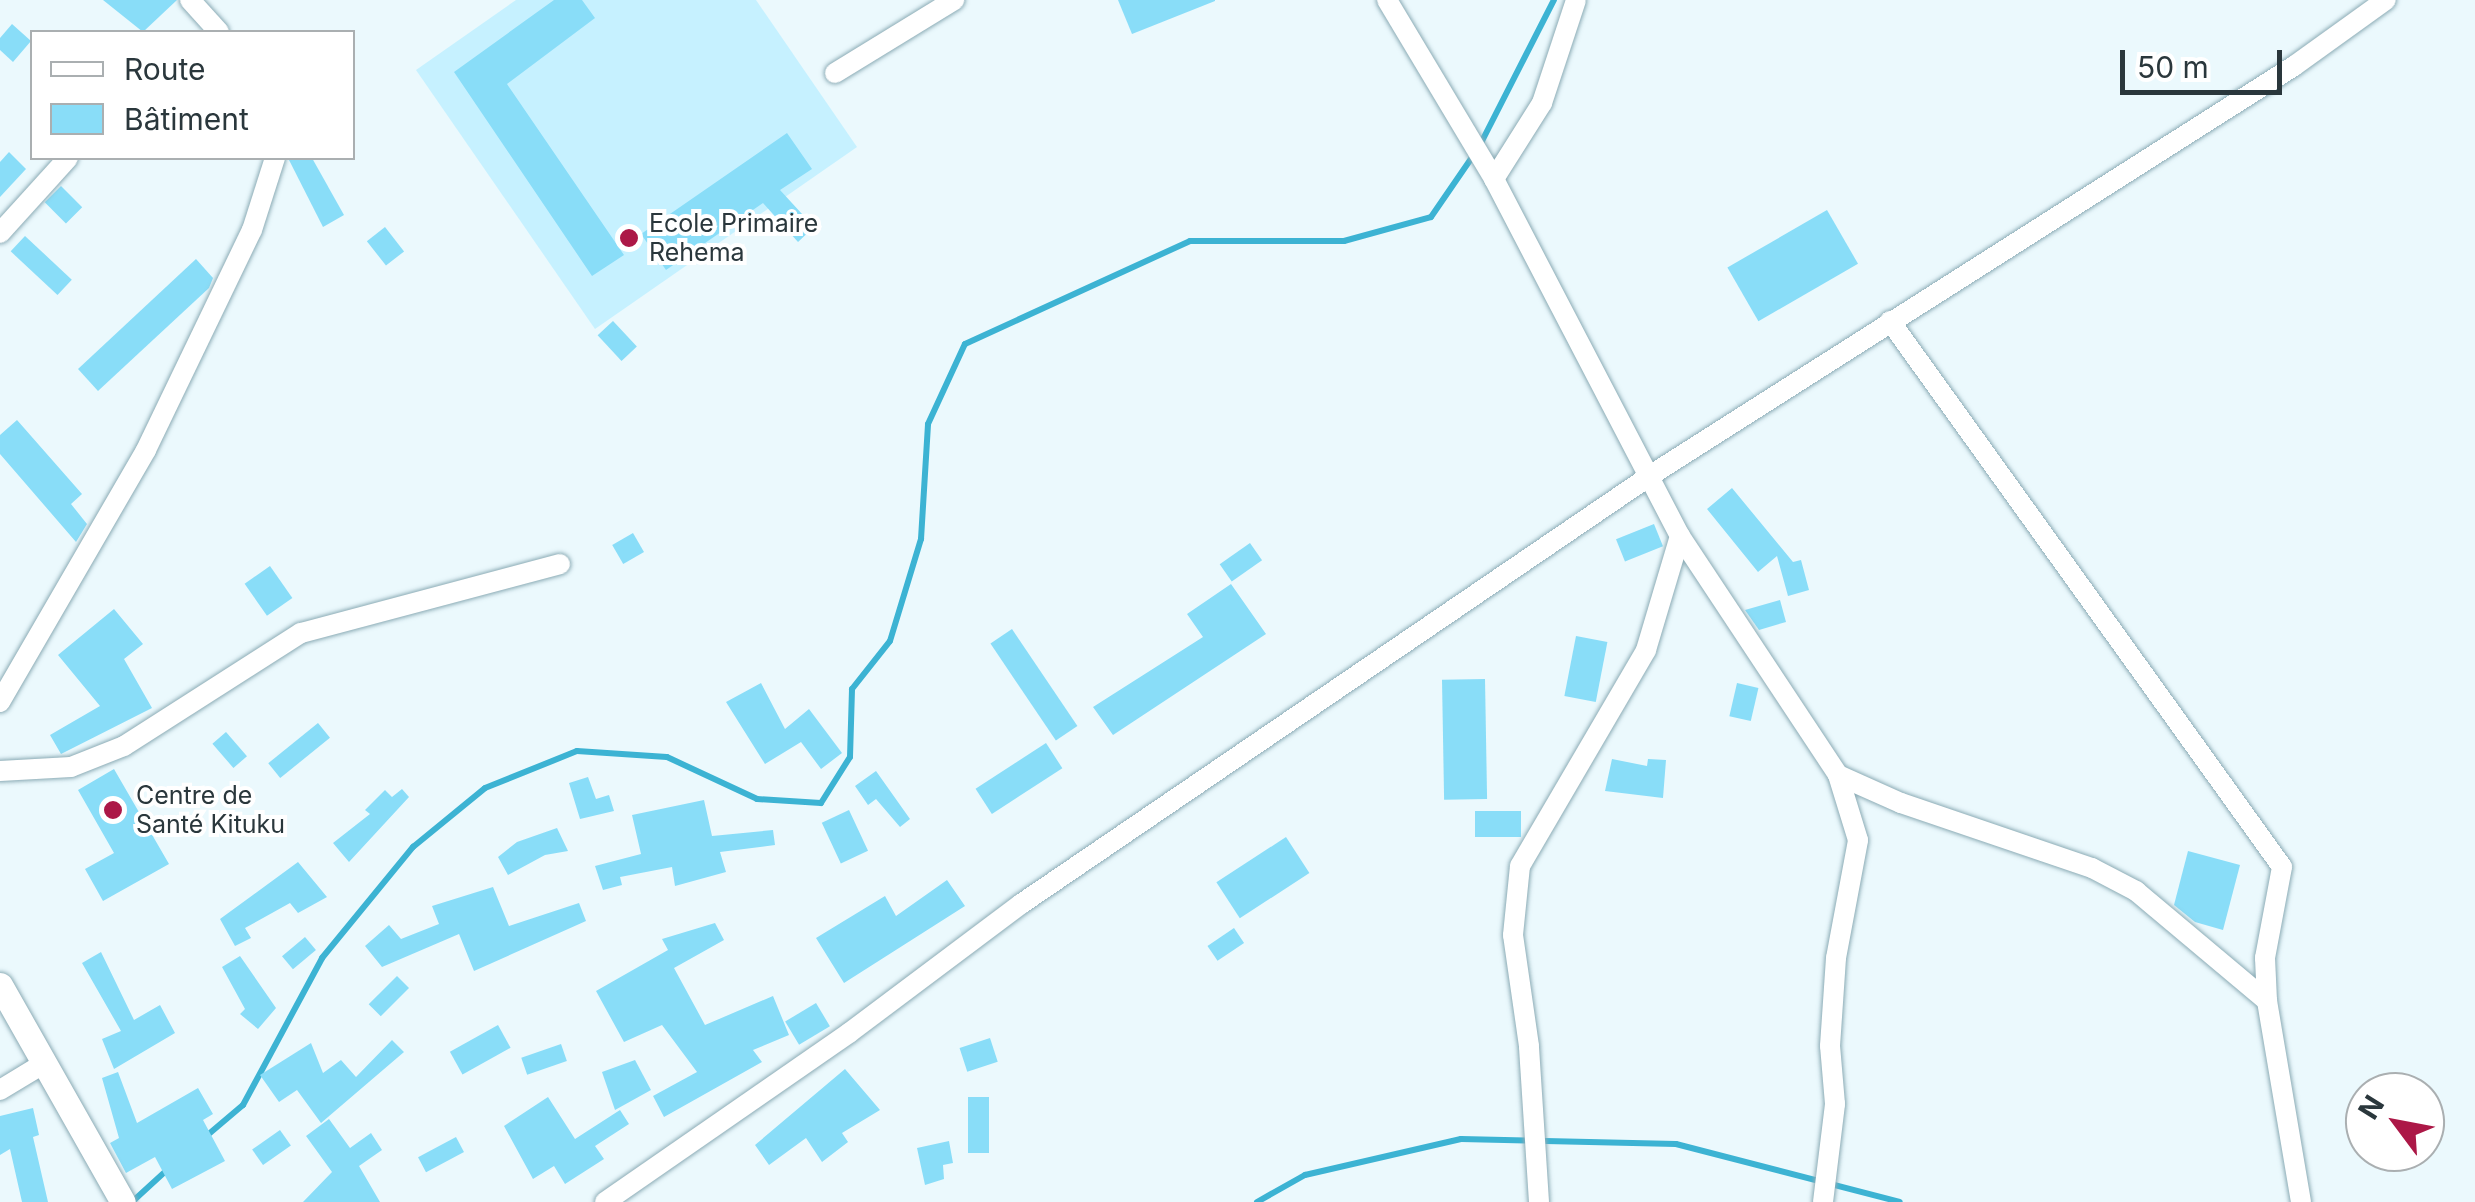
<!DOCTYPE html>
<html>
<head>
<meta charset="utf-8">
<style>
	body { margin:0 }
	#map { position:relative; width:2475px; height:1202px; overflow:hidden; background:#ebf9fd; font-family:Inter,sans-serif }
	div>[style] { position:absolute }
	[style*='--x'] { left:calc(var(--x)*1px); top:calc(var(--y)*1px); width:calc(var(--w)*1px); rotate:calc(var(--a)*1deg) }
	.built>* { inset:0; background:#c6f1ff }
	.stream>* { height:6px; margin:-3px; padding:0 3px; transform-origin:3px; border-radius:3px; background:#3cb3d3 }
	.building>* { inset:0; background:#89ddf8; transform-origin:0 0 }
	.roads { filter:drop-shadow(0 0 2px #8babb5) drop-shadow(0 0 2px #8babb5) }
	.minor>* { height:20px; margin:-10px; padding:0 10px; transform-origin:10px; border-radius:10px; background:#fff }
	.tertiary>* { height:25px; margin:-12.5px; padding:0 12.5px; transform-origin:12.5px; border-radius:12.5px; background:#fff }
	.dots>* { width:28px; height:28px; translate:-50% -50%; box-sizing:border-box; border:5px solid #fff; border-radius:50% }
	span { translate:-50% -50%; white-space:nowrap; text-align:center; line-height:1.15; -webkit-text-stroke:8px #fff; paint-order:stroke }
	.poi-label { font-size:25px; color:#2a373c }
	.left { translate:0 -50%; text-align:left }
	.legend { position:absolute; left:30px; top:30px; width:325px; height:130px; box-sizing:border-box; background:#fff; border:2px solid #aaafb1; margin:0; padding:12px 18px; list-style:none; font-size:30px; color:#2a373c }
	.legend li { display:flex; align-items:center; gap:20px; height:50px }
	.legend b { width:50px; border:2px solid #aaafb1 }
	.north { position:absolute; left:2345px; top:1072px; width:100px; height:100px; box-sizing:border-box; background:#fff; border:2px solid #aaafb1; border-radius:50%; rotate:302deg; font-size:28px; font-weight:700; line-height:40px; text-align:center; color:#2a373c }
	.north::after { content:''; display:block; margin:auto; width:35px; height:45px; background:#ac1847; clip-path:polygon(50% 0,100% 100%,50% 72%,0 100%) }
	.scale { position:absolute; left:2120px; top:50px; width:162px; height:45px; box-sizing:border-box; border:5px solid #2a373c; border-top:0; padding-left:12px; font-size:30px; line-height:35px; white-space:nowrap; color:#2a373c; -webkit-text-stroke:8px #fff; paint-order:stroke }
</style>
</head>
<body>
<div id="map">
	<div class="built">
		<i style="clip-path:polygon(516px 0,756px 0,857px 147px,595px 329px,416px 70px)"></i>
	</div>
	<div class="stream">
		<i style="--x:1480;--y:145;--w:163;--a:-63"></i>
		<i style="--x:204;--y:1138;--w:51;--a:-40.2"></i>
		<i style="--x:243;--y:1105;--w:167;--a:-61.7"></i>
		<i style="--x:322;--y:958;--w:144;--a:-50.7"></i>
		<i style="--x:413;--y:847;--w:93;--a:-39.3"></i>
		<i style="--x:485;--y:788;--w:99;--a:-21.9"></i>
		<i style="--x:577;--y:751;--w:90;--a:3.8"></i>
		<i style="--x:667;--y:757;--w:99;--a:25"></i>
		<i style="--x:757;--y:799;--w:64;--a:3.6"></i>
		<i style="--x:821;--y:803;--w:54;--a:-57.8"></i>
		<i style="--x:850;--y:757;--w:68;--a:-88.3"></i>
		<i style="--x:852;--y:689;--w:61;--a:-51.6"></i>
		<i style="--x:890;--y:641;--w:107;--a:-73.1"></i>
		<i style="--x:921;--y:539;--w:115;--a:-86.5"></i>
		<i style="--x:928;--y:424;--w:88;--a:-65.2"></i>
		<i style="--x:965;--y:344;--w:247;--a:-24.6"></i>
		<i style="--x:1190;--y:241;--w:154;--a:0"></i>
		<i style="--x:1344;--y:241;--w:90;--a:-15.4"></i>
		<i style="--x:1431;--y:217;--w:74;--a:-55.5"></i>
		<i style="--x:132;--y:1202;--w:49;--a:-42.5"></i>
		<i style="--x:1257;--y:1202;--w:55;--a:-29.4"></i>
		<i style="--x:1305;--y:1175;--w:160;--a:-13"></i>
		<i style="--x:1461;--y:1139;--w:215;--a:1.3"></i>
		<i style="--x:1676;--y:1144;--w:231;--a:14.5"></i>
	</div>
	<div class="building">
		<i style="clip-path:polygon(103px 0,177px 0,143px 32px)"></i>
		<i style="clip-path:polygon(554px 0,582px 0,595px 18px,507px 84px,624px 255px,592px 276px,454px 72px)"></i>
		<i style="clip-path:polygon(1118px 0,1215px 0,1215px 1px,1132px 34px)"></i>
		<i style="clip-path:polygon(12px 24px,31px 41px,13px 62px,0 50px,0 38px)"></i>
		<i style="clip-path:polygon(787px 133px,812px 169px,780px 190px,814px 227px,798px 242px,763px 203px,666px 270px,641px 234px)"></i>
		<i style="clip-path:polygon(9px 152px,26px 169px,0 197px,0 162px)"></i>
		<i style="clip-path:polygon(288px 158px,312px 158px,344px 215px,323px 227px)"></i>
		<i style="left:61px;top:186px;width:30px;height:23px;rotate:45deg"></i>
		<i style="left:1827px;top:210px;width:62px;height:115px;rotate:60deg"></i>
		<i style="left:385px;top:227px;width:31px;height:23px;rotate:52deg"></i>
		<i style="left:25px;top:236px;width:64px;height:21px;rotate:43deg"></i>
		<i style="clip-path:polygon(196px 259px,213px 278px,209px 288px,98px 391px,78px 369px)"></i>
		<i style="left:613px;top:321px;width:35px;height:21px;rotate:47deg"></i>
		<i style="clip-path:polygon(17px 420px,82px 494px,71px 504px,87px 524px,76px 542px,0 454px,0 435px)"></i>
		<i style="clip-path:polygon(1732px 488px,1793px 562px,1801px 560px,1809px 590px,1788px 596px,1777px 556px,1758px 572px,1707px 509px)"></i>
		<i style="left:1654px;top:524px;width:24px;height:41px;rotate:68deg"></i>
		<i style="left:633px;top:533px;width:22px;height:24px;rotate:60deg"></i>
		<i style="left:1250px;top:543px;width:21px;height:37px;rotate:55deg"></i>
		<i style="left:270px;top:566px;width:39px;height:31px;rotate:55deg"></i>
		<i style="clip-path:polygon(1231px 584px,1266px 634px,1113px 735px,1093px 707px,1203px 637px,1187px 614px)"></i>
		<i style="clip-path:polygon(1780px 600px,1786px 622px,1759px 630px,1745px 610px)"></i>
		<i style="clip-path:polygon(114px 609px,143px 644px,124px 659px,152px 708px,61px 754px,50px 735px,100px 706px,58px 655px)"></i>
		<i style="left:1012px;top:629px;width:117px;height:26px;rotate:56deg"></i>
		<i style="left:1576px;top:636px;width:32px;height:61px;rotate:11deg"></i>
		<i style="left:1485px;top:679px;width:120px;height:43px;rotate:89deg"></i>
		<i style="clip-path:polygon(761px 683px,785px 729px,809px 709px,842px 753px,821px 769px,801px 742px,765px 764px,726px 702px)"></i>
		<i style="left:1737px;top:683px;width:22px;height:34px;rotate:13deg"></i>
		<i style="left:318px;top:723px;width:19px;height:64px;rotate:51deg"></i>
		<i style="left:226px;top:732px;width:32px;height:18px;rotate:49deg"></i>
		<i style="left:1046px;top:743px;width:30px;height:84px;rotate:57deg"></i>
		<i style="clip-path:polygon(1612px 759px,1647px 766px,1648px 759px,1666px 760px,1663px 798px,1605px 791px)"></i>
		<i style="clip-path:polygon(114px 769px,169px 864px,103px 901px,85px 869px,114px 853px,78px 790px)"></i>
		<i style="clip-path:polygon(876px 771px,910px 819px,900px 827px,876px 799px,868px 805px,855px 786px)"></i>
		<i style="clip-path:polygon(588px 777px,596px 799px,609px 795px,614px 811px,580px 819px,569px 783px)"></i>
		<i style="clip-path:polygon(402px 789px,409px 797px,349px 862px,333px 843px,370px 814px,365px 810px,385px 790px,392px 797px)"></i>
		<i style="clip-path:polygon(704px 800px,712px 836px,773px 830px,775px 845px,720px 852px,726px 872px,675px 886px,672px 867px,620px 877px,622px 885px,603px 890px,595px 866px,641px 854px,632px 815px)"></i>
		<i style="left:849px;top:810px;width:45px;height:30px;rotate:65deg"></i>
		<i style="left:1521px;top:811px;width:26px;height:46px;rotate:90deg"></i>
		<i style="clip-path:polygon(557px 828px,568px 851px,545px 855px,508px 875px,498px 857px,517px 842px)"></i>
		<i style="left:1286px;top:837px;width:43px;height:83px;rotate:57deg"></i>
		<i style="clip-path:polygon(2188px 851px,2240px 865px,2223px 930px,2195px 922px,2174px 905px)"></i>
		<i style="clip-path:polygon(298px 862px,327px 897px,298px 913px,290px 903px,245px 928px,251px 938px,235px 946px,220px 919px)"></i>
		<i style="clip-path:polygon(947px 880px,965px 906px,844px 983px,816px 938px,885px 896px,896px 916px)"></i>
		<i style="clip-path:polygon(493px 887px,509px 926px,579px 903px,586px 921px,474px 971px,459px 934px,382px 967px,365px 946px,389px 925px,401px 939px,439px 924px,432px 906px)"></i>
		<i style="clip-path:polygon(715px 923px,724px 940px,674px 968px,705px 1025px,773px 996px,789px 1035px,753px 1050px,762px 1062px,664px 1117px,653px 1096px,697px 1072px,662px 1025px,624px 1042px,596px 991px,668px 950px,662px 939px)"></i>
		<i style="left:1234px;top:928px;width:18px;height:32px;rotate:56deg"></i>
		<i style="left:305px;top:937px;width:17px;height:30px;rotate:50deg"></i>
		<i style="clip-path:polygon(101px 952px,134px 1020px,160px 1005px,175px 1033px,114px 1069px,102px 1039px,121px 1031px,82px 963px)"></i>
		<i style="clip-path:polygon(240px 956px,276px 1008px,258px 1029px,240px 1014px,245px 1009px,222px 967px)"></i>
		<i style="left:397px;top:976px;width:17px;height:40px;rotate:45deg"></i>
		<i style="left:816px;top:1003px;width:27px;height:36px;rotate:59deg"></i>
		<i style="left:498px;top:1025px;width:26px;height:55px;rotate:61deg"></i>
		<i style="left:990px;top:1038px;width:25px;height:32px;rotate:72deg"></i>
		<i style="clip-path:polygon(392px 1040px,404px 1052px,321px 1123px,297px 1090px,279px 1102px,260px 1075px,311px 1043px,323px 1073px,341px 1060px,356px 1077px)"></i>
		<i style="left:561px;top:1044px;width:18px;height:42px;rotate:71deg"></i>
		<i style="clip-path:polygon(635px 1060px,651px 1090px,615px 1110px,602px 1072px)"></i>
		<i style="clip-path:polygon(845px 1069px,880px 1110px,842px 1133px,848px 1142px,822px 1162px,806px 1138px,769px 1165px,755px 1145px)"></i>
		<i style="clip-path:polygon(118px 1072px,137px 1123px,198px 1088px,213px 1114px,203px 1120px,225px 1161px,172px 1189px,155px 1157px,126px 1173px,110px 1143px,119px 1138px,102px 1078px)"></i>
		<i style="clip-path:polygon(548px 1097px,575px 1139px,620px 1110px,629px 1124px,595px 1146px,604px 1159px,565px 1184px,554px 1166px,533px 1179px,504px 1126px)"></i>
		<i style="left:968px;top:1097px;width:21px;height:56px"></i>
		<i style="clip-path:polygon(33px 1108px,39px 1135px,33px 1137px,48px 1202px,22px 1202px,10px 1149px,0 1155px,0 1116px)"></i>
		<i style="clip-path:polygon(329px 1119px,350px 1148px,371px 1133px,382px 1150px,359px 1166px,380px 1202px,303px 1202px,332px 1172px,306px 1136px)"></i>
		<i style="left:280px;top:1130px;width:19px;height:34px;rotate:55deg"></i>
		<i style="left:456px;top:1137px;width:17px;height:43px;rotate:62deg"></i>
		<i style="clip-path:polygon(949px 1141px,953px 1163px,943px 1165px,944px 1179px,925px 1185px,917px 1148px)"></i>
	</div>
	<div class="roads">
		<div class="minor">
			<i style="--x:190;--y:0;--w:43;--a:47.8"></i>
			<i style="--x:1387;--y:0;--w:209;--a:59.1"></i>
			<i style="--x:1494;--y:179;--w:403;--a:62.5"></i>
			<i style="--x:1680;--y:536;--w:287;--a:56.5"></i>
			<i style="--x:1838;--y:775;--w:69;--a:24"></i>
			<i style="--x:1901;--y:803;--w:202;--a:18.8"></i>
			<i style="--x:2092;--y:868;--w:50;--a:27.6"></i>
			<i style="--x:2136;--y:891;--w:171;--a:40"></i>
			<i style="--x:835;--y:73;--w:140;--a:-31.5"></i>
			<i style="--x:1494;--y:179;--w:90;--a:-57.7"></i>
			<i style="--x:1542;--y:103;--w:108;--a:-71.7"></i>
			<i style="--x:0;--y:233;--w:101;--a:-47.8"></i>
			<i style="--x:1890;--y:321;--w:672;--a:54.32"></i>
			<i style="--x:2282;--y:867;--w:93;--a:100.6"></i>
			<i style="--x:2265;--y:958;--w:43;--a:87.3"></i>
			<i style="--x:2267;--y:1001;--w:204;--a:80.4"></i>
			<i style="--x:0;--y:702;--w:291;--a:-59.9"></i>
			<i style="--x:146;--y:450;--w:244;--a:-64.3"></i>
			<i style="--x:252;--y:230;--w:76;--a:-72.3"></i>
			<i style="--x:0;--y:771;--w:71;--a:-3.2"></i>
			<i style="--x:71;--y:767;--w:57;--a:-21.6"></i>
			<i style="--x:124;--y:746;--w:210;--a:-32.6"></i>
			<i style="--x:301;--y:633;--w:268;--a:-14.9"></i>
			<i style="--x:0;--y:1090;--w:50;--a:-31.2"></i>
			<i style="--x:605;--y:1202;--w:297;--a:-34.7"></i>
			<i style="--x:849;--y:1033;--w:215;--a:-36.9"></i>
			<i style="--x:1021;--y:904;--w:762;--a:-34.25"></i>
			<i style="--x:1651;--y:475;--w:762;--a:-32.46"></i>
			<i style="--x:2294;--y:66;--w:113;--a:-35.7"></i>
			<i style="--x:1539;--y:1202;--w:156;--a:-93.7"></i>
			<i style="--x:1529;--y:1046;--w:112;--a:-98.2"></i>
			<i style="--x:1513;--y:935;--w:69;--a:-84.2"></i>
			<i style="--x:1520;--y:866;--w:250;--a:-59.7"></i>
			<i style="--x:1646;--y:650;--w:119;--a:-73.4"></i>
			<i style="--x:1823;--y:1202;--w:99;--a:-83"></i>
			<i style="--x:1835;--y:1104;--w:58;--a:-94.9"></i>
			<i style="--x:1830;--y:1046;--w:88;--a:-86.1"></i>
			<i style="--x:1836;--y:958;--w:120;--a:-79.4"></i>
			<i style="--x:1858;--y:840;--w:68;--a:-107.1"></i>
		</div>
		<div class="tertiary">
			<i style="--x:0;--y:985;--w:249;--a:60.5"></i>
		</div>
	</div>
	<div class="dots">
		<i style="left:629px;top:238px;background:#ac1847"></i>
		<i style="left:113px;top:810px;background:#ac1847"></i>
	</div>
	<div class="poi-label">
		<span class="left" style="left:649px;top:238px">Ecole Primaire<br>Rehema</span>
		<span class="left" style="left:136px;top:810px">Centre de<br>Santé Kituku</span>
	</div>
	<ul class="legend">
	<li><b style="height:12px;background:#fff"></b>Route</li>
	<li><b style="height:28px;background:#89ddf8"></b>Bâtiment</li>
	</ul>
	<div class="north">N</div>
	<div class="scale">50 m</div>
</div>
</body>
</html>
